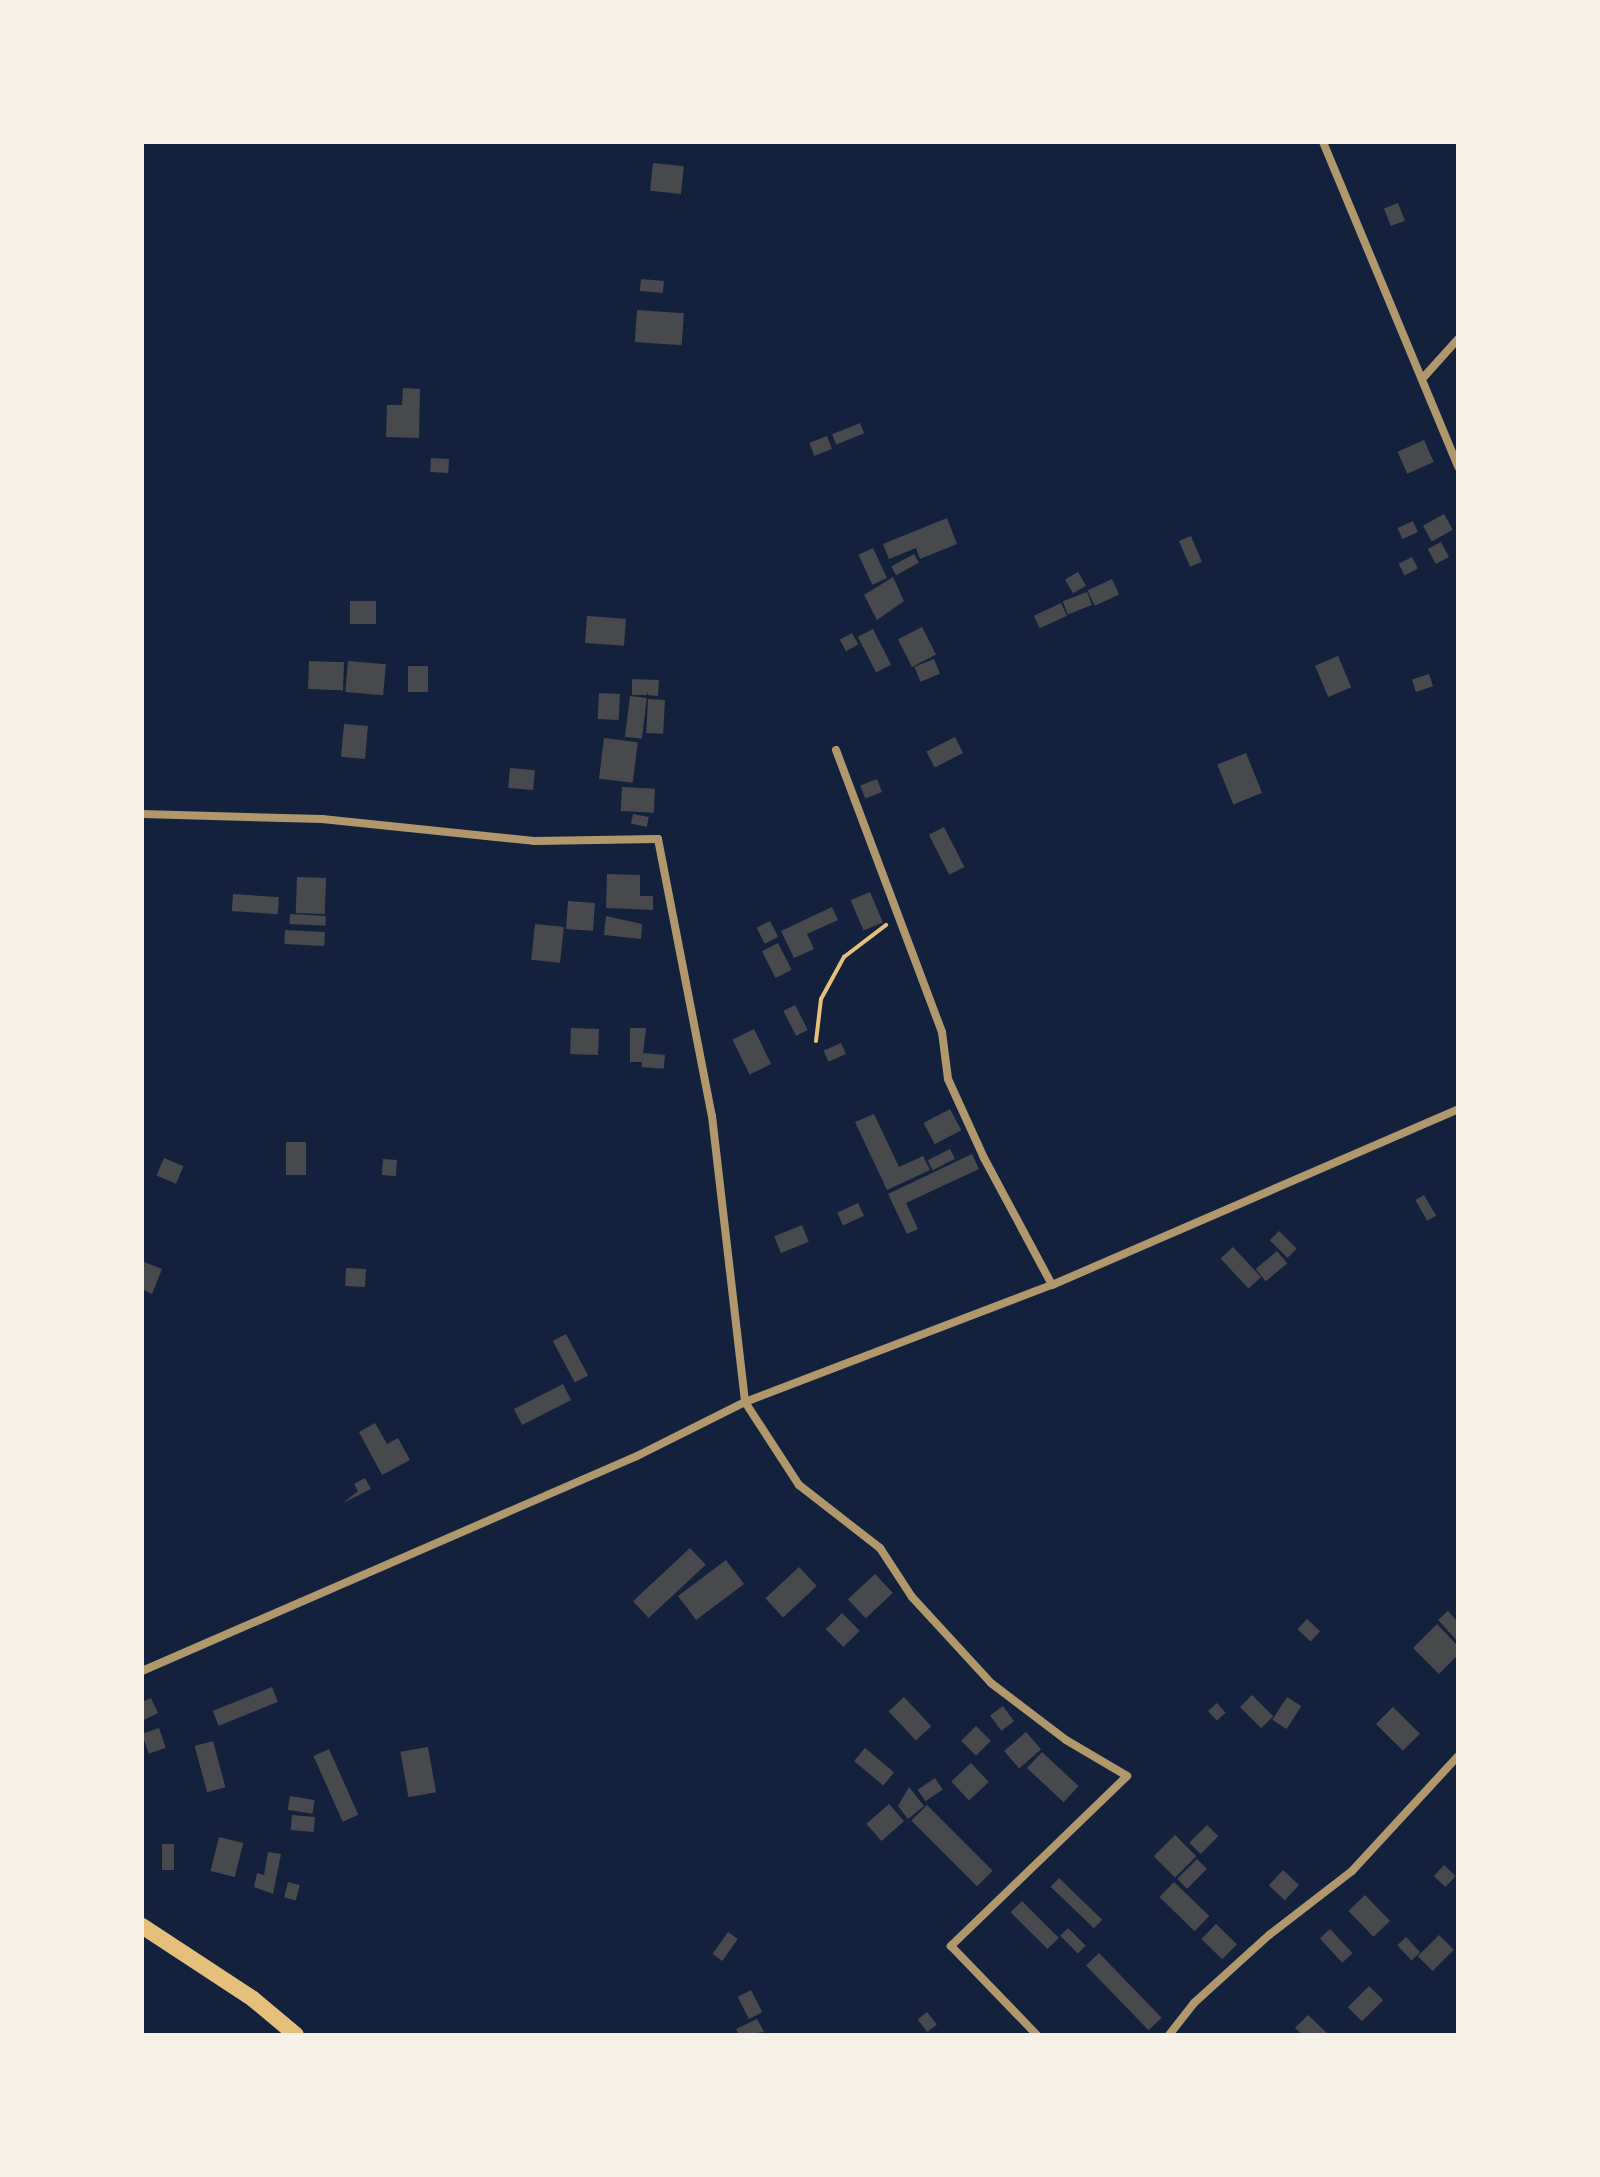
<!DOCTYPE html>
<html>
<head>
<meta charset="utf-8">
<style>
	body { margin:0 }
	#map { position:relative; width:1600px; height:2177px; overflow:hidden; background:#14213d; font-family:Rubik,sans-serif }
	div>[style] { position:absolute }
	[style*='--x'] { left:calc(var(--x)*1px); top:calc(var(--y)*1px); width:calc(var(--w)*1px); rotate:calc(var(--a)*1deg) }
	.building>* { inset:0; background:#48494c; transform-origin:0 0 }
	.path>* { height:4px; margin:-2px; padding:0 2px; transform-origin:2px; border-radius:2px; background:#e5c07b }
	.minor>* { height:8px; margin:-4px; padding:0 4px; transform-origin:4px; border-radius:4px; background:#b1986c }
	.secondary>* { height:16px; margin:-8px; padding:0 8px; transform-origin:8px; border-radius:8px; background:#e5c07b }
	span { translate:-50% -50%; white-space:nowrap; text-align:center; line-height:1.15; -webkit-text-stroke:8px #f6f1e7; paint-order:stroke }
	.frame { position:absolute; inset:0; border:144px solid #f6f1e7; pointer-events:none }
</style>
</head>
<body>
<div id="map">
	<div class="building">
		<i style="left:653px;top:163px;width:31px;height:28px;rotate:6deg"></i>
		<i style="left:1398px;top:203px;width:19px;height:15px;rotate:69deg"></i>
		<i style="left:641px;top:279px;width:23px;height:12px;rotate:5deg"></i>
		<i style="left:637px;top:310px;width:47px;height:32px;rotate:4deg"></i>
		<i style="clip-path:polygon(403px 388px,420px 389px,419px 438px,386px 437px,387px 405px,402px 405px)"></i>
		<i style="left:860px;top:423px;width:11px;height:30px;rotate:68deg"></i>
		<i style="left:827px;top:436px;width:14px;height:19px;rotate:69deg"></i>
		<i style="left:1424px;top:440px;width:24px;height:29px;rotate:66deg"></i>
		<i style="left:431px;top:458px;width:18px;height:14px;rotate:3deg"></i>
		<i style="left:1444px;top:514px;width:18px;height:24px;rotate:61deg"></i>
		<i style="clip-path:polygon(947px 518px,957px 544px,920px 559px,916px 548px,889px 559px,883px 544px)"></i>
		<i style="left:1413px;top:521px;width:12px;height:17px;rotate:66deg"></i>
		<i style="left:1191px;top:536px;width:28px;height:13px;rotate:67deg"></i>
		<i style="left:1441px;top:542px;width:17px;height:15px;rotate:62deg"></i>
		<i style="left:873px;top:548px;width:33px;height:16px;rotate:65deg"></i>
		<i style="left:914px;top:554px;width:10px;height:26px;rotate:61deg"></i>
		<i style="left:1412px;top:557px;width:13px;height:15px;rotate:63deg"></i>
		<i style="left:1078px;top:572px;width:16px;height:15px;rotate:60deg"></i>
		<i style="clip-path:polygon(893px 577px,904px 601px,877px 620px,864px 595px)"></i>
		<i style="left:1112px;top:579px;width:17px;height:27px;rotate:65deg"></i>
		<i style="left:1087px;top:592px;width:14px;height:26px;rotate:69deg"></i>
		<i style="left:350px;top:601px;width:26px;height:23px"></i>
		<i style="left:1061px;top:603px;width:14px;height:30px;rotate:65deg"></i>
		<i style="left:587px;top:616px;width:39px;height:27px;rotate:4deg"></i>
		<i style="left:922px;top:627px;width:31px;height:27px;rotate:63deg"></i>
		<i style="left:873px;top:629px;width:40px;height:17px;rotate:63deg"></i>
		<i style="left:852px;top:633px;width:13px;height:14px;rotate:61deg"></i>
		<i style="left:1338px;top:656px;width:34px;height:25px;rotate:67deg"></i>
		<i style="left:934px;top:659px;width:16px;height:21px;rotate:68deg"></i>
		<i style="left:309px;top:661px;width:35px;height:28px;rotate:2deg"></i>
		<i style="left:348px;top:661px;width:38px;height:31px;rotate:5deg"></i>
		<i style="left:408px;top:666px;width:20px;height:26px"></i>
		<i style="left:1429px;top:674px;width:13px;height:18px;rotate:72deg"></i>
		<i style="clip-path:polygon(632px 679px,659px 680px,658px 696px,648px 695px,647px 691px,647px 695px,632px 695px)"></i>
		<i style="left:599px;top:693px;width:21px;height:26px;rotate:3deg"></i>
		<i style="left:630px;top:696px;width:17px;height:41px;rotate:7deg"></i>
		<i style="left:648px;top:699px;width:17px;height:34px;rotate:3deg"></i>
		<i style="left:344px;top:724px;width:24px;height:33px;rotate:5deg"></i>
		<i style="left:955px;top:737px;width:18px;height:32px;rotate:63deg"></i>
		<i style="left:604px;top:738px;width:34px;height:41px;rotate:7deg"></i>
		<i style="left:1246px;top:753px;width:43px;height:31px;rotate:68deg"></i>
		<i style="left:510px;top:768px;width:25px;height:20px;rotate:5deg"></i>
		<i style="left:877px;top:779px;width:14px;height:18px;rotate:69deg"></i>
		<i style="left:622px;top:787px;width:33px;height:24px;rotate:3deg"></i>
		<i style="left:633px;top:814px;width:16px;height:10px;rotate:11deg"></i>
		<i style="left:944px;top:827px;width:45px;height:17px;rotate:63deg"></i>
		<i style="clip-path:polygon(607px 874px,640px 875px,640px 896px,653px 896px,653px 910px,606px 908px)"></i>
		<i style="left:297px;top:877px;width:29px;height:36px;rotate:2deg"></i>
		<i style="left:870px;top:892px;width:33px;height:21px;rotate:67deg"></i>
		<i style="left:233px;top:894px;width:46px;height:17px;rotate:4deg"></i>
		<i style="left:568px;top:901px;width:27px;height:28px;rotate:4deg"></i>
		<i style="clip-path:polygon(832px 907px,838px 920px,807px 934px,814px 949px,794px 958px,781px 931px)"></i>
		<i style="left:290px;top:914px;width:36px;height:10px;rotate:3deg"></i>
		<i style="clip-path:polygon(606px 916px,642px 924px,641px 939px,604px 935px)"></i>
		<i style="left:770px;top:921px;width:18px;height:15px;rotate:63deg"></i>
		<i style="left:535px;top:924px;width:29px;height:36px;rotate:6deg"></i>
		<i style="left:285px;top:930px;width:40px;height:14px;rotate:3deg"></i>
		<i style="left:778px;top:943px;width:30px;height:18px;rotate:63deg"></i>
		<i style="left:795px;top:1005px;width:28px;height:13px;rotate:63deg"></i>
		<i style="left:571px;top:1028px;width:28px;height:26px;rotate:2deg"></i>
		<i style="clip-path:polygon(630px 1028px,646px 1028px,642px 1062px,630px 1062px)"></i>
		<i style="left:754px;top:1029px;width:39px;height:24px;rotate:64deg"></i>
		<i style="left:841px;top:1043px;width:12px;height:19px;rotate:66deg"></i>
		<i style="left:643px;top:1053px;width:22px;height:14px;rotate:5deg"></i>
		<i style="left:950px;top:1109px;width:24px;height:30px;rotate:62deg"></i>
		<i style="clip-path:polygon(874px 1114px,899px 1167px,923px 1156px,930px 1170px,887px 1190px,855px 1122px)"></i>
		<i style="left:286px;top:1142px;width:20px;height:33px"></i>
		<i style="left:950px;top:1149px;width:11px;height:25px;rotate:63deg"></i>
		<i style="clip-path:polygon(972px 1154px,979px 1169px,906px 1203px,918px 1229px,907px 1234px,888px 1194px)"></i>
		<i style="left:164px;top:1158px;width:21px;height:19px;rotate:23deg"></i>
		<i style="left:383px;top:1159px;width:14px;height:16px;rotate:4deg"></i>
		<i style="left:1424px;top:1195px;width:24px;height:10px;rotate:60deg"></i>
		<i style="left:858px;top:1203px;width:14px;height:23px;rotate:65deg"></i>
		<i style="left:802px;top:1225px;width:18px;height:30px;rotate:68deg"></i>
		<i style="left:1279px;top:1231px;width:25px;height:13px;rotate:45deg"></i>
		<i style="left:1233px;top:1247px;width:41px;height:17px;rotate:47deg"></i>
		<i style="left:1277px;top:1251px;width:16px;height:28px;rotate:50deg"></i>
		<i style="clip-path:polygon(144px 1262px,162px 1269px,152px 1294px,142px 1289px)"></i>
		<i style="left:346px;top:1268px;width:20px;height:18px;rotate:3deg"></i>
		<i style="left:566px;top:1334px;width:47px;height:15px;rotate:62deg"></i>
		<i style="left:563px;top:1384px;width:18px;height:55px;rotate:63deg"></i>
		<i style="clip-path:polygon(375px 1423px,387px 1444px,398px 1438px,410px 1460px,382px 1475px,359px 1432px)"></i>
		<i style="clip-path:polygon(365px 1478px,371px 1489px,343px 1503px,358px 1491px,354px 1484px)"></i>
		<i style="left:690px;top:1548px;width:23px;height:78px;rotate:47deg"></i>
		<i style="left:726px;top:1560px;width:30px;height:60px;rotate:53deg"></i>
		<i style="left:799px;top:1567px;width:26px;height:46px;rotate:47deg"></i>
		<i style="left:875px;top:1574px;width:26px;height:37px;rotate:47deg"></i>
		<i style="clip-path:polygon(1448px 1611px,1458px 1622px,1458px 1642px,1438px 1620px)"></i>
		<i style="left:842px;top:1613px;width:25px;height:23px;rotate:45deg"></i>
		<i style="left:1307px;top:1619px;width:18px;height:14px;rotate:43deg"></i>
		<i style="clip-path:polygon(1437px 1624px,1458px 1646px,1458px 1655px,1439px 1674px,1413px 1648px)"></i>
		<i style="left:272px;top:1687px;width:16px;height:64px;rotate:68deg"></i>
		<i style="left:1252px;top:1695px;width:30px;height:17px;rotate:45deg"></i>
		<i style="left:904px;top:1697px;width:40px;height:21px;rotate:47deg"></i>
		<i style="left:1287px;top:1697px;width:17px;height:27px;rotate:33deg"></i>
		<i style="clip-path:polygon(151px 1698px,158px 1713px,142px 1721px,142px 1702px)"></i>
		<i style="left:1217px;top:1703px;width:13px;height:12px;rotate:48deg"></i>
		<i style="left:1003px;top:1706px;width:19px;height:16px;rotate:54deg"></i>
		<i style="left:1393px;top:1707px;width:38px;height:24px;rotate:45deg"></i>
		<i style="left:976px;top:1726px;width:21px;height:21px;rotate:45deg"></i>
		<i style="left:159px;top:1728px;width:21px;height:18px;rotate:71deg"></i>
		<i style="left:1026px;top:1732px;width:23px;height:29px;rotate:49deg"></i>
		<i style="left:213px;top:1741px;width:48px;height:19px;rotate:75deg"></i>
		<i style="left:428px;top:1747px;width:46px;height:28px;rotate:80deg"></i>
		<i style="left:865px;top:1748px;width:38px;height:17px;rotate:40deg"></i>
		<i style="left:329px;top:1749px;width:72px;height:17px;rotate:66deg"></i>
		<i style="left:1042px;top:1752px;width:50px;height:22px;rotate:43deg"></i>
		<i style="left:971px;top:1763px;width:26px;height:27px;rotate:47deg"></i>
		<i style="left:935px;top:1778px;width:14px;height:21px;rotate:56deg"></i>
		<i style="clip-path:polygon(909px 1787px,924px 1806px,908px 1819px,898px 1806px)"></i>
		<i style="left:290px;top:1796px;width:25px;height:14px;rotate:9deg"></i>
		<i style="left:889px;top:1804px;width:23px;height:30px;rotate:49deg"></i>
		<i style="left:927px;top:1805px;width:93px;height:22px;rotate:45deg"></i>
		<i style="left:292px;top:1815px;width:23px;height:15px;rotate:5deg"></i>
		<i style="left:1207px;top:1825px;width:16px;height:25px;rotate:45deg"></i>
		<i style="left:1175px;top:1835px;width:30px;height:30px;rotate:45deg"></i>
		<i style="left:219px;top:1837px;width:25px;height:35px;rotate:14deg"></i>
		<i style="left:162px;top:1844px;width:12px;height:26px"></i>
		<i style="clip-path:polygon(268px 1852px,281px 1854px,273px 1894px,254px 1887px,257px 1873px,264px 1875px)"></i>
		<i style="left:1197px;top:1859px;width:14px;height:28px;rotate:45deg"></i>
		<i style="left:1444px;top:1865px;width:16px;height:15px;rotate:43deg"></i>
		<i style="left:1283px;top:1870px;width:22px;height:21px;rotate:43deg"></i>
		<i style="left:1059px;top:1878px;width:60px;height:12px;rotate:44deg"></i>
		<i style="left:288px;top:1882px;width:12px;height:16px;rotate:14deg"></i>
		<i style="left:1174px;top:1882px;width:49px;height:21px;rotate:44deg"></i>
		<i style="left:1365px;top:1895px;width:36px;height:23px;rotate:46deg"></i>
		<i style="left:1022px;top:1901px;width:52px;height:16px;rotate:45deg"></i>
		<i style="left:1216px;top:1924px;width:29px;height:21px;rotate:44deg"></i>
		<i style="left:1068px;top:1928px;width:25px;height:11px;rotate:45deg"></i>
		<i style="left:1330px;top:1929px;width:33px;height:14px;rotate:47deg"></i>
		<i style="left:728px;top:1932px;width:12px;height:27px;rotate:35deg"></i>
		<i style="left:1439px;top:1935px;width:21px;height:30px;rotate:45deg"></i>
		<i style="left:1406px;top:1937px;width:21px;height:12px;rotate:47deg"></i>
		<i style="left:1099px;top:1953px;width:90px;height:18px;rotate:46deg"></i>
		<i style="left:1369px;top:1986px;width:20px;height:30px;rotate:45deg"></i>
		<i style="left:751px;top:1990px;width:25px;height:15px;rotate:63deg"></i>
		<i style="left:927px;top:2012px;width:16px;height:12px;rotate:52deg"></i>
		<i style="clip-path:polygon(1308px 2015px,1329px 2035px,1303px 2035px,1295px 2028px)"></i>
		<i style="clip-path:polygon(757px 2019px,764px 2032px,739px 2035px,736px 2029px)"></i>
	</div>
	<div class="path">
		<i style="--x:816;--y:1041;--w:42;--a:-83.2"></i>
		<i style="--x:821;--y:999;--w:48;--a:-61.3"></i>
		<i style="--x:844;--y:957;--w:53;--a:-37.3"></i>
	</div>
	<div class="minor">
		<i style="--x:1323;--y:142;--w:352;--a:67.4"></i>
		<i style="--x:1422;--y:379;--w:54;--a:-48"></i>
		<i style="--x:836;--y:750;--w:301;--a:69.4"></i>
		<i style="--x:942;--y:1032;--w:47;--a:82.7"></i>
		<i style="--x:948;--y:1079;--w:87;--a:65.5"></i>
		<i style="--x:984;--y:1158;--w:144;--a:61.8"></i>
		<i style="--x:142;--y:814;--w:180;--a:1.6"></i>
		<i style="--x:322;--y:819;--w:213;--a:5.9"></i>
		<i style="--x:534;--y:841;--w:124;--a:-0.9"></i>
		<i style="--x:658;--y:839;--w:282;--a:79"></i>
		<i style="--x:712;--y:1116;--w:288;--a:83.4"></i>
		<i style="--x:745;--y:1402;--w:99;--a:57"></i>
		<i style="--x:799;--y:1485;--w:103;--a:37.9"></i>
		<i style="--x:880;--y:1548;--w:59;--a:56.9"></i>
		<i style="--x:912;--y:1597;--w:117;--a:47.4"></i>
		<i style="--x:991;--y:1683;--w:94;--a:37.2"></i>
		<i style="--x:1066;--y:1740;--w:71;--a:30.5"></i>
		<i style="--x:1127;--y:1776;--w:245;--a:136"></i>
		<i style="--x:951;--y:1946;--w:124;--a:46"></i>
		<i style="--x:142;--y:1671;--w:540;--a:-23.48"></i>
		<i style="--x:637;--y:1456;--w:121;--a:-26.6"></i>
		<i style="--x:745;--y:1402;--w:329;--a:-20.9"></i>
		<i style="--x:1052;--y:1285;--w:443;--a:-23.4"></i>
		<i style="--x:1169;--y:2035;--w:41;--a:-52"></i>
		<i style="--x:1194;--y:2003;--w:101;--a:-42.2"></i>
		<i style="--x:1269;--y:1935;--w:105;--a:-37.6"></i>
		<i style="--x:1352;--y:1871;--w:156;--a:-47.3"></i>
	</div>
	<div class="secondary">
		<i style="--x:142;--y:1926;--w:133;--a:33.3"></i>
		<i style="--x:253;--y:1999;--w:56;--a:39.9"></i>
	</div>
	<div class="frame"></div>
</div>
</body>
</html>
